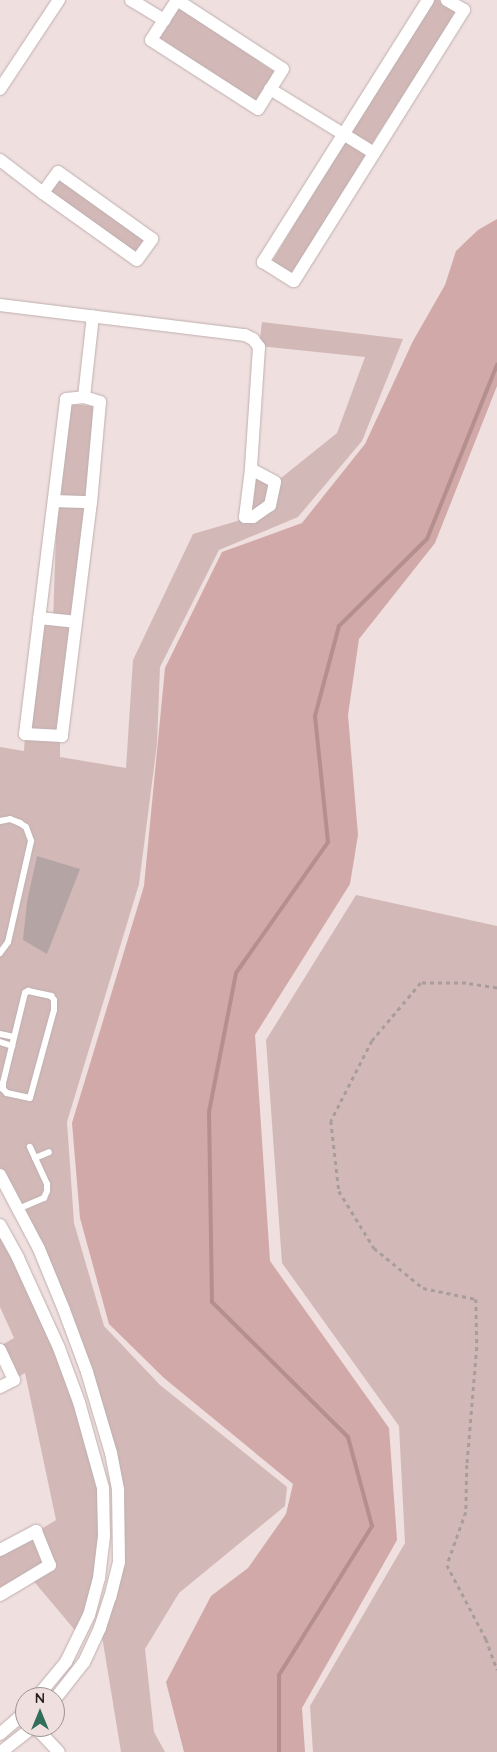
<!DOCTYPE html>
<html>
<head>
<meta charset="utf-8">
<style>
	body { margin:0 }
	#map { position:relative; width:497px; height:1752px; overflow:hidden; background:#efdfde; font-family:Quicksand,sans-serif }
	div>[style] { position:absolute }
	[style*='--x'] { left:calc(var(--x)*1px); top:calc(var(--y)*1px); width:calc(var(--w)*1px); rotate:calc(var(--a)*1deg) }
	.green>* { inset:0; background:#d2b9b8; transform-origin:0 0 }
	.forest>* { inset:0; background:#d0a9a8 }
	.stream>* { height:4px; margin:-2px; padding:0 2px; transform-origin:2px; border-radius:2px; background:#b58f8e }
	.building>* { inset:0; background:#b4a4a3 }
	.path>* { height:2.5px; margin-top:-1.25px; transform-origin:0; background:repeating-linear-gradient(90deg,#a99d9c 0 4px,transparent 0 8px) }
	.roads { filter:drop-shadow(0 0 1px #bfafaf) drop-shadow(0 0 1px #bfafaf) }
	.lane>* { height:6px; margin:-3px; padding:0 3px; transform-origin:3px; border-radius:3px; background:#fff }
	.street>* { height:12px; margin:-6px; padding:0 6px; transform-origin:6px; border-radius:6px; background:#fff }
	span { translate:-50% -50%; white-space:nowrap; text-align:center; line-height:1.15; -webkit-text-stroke:4.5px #efdfde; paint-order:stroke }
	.north { position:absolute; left:15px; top:1687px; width:50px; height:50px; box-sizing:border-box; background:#efdfde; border:1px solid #9f9392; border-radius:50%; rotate:0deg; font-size:14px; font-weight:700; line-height:20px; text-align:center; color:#262020 }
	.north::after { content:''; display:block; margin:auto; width:18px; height:22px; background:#316f5c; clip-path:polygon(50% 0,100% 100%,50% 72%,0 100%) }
</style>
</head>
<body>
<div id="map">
	<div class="green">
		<i style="clip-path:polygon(433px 0,439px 0,457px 12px,371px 145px,352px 132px)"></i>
		<i style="left:177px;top:6px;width:118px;height:36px;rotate:34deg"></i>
		<i style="left:345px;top:140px;width:26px;height:142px;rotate:31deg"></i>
		<i style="left:59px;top:177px;width:110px;height:19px;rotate:36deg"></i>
		<i style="clip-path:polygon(262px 322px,403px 339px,362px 441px,298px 517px,219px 550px,160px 667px,157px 744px,139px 884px,67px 1122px,74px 1223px,104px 1326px,160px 1385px,287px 1487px,285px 1506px,179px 1593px,145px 1649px,154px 1732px,165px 1752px,121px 1752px,101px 1630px,122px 1529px,89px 1372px,0 1171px,0 747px,24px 751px,25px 736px,60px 740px,60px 757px,126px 768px,133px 660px,193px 534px,244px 519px,271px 506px,276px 482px,337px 433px,365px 357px,259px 346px)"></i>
		<i style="clip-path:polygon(69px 404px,95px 406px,87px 498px,57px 498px)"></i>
		<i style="clip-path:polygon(252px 472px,272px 483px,269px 503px,246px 515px)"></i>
		<i style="left:57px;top:507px;width:29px;height:109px;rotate:2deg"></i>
		<i style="left:42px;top:623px;width:28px;height:109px;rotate:6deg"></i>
		<i style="clip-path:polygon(356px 895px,497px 926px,497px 1752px,313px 1752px,310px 1706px,405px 1543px,399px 1426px,282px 1263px,266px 1040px)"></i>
		<i style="clip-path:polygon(0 1231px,55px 1348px,94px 1466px,101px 1509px,94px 1577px,79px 1635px,31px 1578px,52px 1565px,38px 1531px,56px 1520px,25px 1373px,15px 1379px,0 1346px,14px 1338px,0 1307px)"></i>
		<i style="clip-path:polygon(34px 1536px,46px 1565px,0 1592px,0 1553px)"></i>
	</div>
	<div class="forest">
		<i style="clip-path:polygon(497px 219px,497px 386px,435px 543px,359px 639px,348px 715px,358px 835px,350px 884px,255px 1035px,270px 1261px,389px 1428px,397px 1540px,302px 1708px,305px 1752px,184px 1752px,166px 1682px,211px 1596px,248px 1568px,286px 1514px,293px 1484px,164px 1378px,109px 1324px,80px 1218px,72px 1123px,144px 886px,165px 668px,222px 552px,302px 523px,365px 444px,413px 341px,445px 285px,456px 251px,478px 230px)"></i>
	</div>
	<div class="stream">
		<i style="--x:279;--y:1752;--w:77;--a:-90"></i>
		<i style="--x:279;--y:1675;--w:176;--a:-58"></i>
		<i style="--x:372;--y:1526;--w:92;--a:-105.1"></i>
		<i style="--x:348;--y:1437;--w:192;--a:-135.2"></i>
		<i style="--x:212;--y:1302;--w:190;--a:-90.9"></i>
		<i style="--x:209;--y:1112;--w:142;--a:-79"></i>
		<i style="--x:236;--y:973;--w:160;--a:-54.9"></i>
		<i style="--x:328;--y:842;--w:127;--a:-95.9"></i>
		<i style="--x:315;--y:716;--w:93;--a:-75.1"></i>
		<i style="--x:339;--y:626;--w:124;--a:-44.7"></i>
		<i style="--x:427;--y:539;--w:188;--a:-68.1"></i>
	</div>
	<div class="building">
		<i style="clip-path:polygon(37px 856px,80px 869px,47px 954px,23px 940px,27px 902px)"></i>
	</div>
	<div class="path">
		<i style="--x:497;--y:988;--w:31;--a:-171"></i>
		<i style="--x:466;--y:983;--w:45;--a:180"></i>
		<i style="--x:421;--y:983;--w:76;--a:130.2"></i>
		<i style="--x:372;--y:1041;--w:90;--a:117.1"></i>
		<i style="--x:331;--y:1121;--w:70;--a:83.5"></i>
		<i style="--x:339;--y:1191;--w:67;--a:58.4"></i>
		<i style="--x:374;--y:1248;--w:63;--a:39.2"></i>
		<i style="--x:423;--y:1288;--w:54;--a:11.7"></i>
		<i style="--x:476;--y:1299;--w:48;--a:88.8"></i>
		<i style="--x:477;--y:1347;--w:118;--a:94.8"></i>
		<i style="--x:467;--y:1465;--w:47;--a:91.2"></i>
		<i style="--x:466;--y:1512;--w:56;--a:109.7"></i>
		<i style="--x:447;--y:1565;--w:84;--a:62.2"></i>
		<i style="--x:486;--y:1639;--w:33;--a:70"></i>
	</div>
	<div class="roads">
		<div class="lane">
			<i style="--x:0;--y:821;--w:10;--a:-11"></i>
			<i style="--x:10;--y:819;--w:11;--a:22"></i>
			<i style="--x:20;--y:823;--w:7;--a:34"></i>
			<i style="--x:26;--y:827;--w:15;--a:70"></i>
			<i style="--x:31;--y:841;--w:104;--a:102.8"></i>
			<i style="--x:8;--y:942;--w:14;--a:126"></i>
			<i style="--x:28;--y:991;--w:24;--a:12"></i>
			<i style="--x:51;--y:996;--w:5;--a:53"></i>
			<i style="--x:54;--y:1000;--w:10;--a:90"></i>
			<i style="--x:54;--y:1010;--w:91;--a:105.3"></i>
			<i style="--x:30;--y:1098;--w:24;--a:-168"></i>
			<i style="--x:7;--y:1093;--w:6;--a:-135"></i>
			<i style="--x:3;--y:1089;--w:6;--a:-90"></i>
			<i style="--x:3;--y:1083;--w:93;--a:-76.3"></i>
			<i style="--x:25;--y:993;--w:4;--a:-34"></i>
			<i style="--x:0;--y:1034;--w:14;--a:12"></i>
			<i style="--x:0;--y:1042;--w:13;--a:18"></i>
			<i style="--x:35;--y:1158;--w:15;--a:-23"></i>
			<i style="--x:18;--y:1209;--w:28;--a:-23"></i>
			<i style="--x:44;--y:1198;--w:8;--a:-67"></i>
			<i style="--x:47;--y:1191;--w:7;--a:-90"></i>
			<i style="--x:47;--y:1184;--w:41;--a:-114.7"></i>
		</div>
		<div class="street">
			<i style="--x:131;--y:0;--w:39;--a:31"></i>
			<i style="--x:177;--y:0;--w:126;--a:33.1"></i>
			<i style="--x:283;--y:69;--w:47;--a:122"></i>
			<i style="--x:258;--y:109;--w:127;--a:-147.2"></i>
			<i style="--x:151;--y:40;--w:48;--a:-57"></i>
			<i style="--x:428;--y:0;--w:310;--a:122.2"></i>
			<i style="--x:263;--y:262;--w:36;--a:32"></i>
			<i style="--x:294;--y:281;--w:320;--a:-57.9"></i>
			<i style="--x:464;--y:10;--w:20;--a:-150"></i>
			<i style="--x:0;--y:89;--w:107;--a:-56.5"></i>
			<i style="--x:270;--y:89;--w:122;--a:31.6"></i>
			<i style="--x:0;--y:160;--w:54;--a:37.5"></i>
			<i style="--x:43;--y:193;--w:115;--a:35.5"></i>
			<i style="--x:137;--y:260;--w:26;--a:-54"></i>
			<i style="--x:152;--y:239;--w:115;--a:-144.5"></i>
			<i style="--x:58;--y:172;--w:26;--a:126"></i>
			<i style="--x:0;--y:305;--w:247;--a:7"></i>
			<i style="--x:245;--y:335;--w:9;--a:27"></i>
			<i style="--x:253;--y:339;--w:10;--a:53"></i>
			<i style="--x:259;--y:347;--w:122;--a:93.8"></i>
			<i style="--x:84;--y:397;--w:17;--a:17"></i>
			<i style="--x:100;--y:402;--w:100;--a:95.1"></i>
			<i style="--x:91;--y:502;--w:236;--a:97.1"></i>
			<i style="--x:62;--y:736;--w:37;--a:-177"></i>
			<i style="--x:25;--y:734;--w:337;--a:-83"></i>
			<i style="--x:66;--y:399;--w:18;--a:-6"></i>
			<i style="--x:84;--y:397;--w:81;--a:-83.7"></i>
			<i style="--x:251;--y:469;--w:27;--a:28"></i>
			<i style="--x:275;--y:482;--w:24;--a:102"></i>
			<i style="--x:270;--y:505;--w:21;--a:145"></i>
			<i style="--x:253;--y:517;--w:8;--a:180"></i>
			<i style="--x:245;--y:517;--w:48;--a:-82.9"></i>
			<i style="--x:54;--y:501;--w:37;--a:2"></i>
			<i style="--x:39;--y:618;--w:36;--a:6"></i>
			<i style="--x:0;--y:1175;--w:84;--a:62.2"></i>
			<i style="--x:39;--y:1249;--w:66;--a:67.7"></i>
			<i style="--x:64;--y:1310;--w:66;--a:69.6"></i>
			<i style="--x:87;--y:1372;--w:84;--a:73.5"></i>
			<i style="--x:111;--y:1453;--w:38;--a:79"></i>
			<i style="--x:118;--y:1490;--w:72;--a:89.2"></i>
			<i style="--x:119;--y:1562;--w:36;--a:104"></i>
			<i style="--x:110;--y:1597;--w:33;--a:108"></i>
			<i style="--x:100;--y:1628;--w:38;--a:115"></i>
			<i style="--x:84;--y:1662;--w:47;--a:128.1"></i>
			<i style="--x:0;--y:1225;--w:38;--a:61"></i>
			<i style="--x:18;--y:1258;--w:99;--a:65.5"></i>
			<i style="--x:59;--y:1348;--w:58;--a:69.7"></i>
			<i style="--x:79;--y:1402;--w:89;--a:74.4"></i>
			<i style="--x:103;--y:1488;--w:48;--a:88.8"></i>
			<i style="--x:104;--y:1536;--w:42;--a:96.8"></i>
			<i style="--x:99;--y:1578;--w:38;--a:105"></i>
			<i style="--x:89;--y:1615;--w:52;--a:116.1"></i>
			<i style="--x:66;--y:1662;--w:45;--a:129.6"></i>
			<i style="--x:0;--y:1350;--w:33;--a:65"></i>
			<i style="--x:14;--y:1380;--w:16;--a:153"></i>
			<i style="--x:0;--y:1550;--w:41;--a:-27.8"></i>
			<i style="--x:36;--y:1531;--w:37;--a:68"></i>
			<i style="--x:50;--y:1565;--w:58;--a:149"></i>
			<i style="--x:31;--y:1727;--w:12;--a:31"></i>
			<i style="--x:41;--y:1733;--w:26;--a:47"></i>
			<i style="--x:0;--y:1734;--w:33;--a:-41"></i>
			<i style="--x:1;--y:1752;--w:41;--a:-38"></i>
		</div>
	</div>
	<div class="north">N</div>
</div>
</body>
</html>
